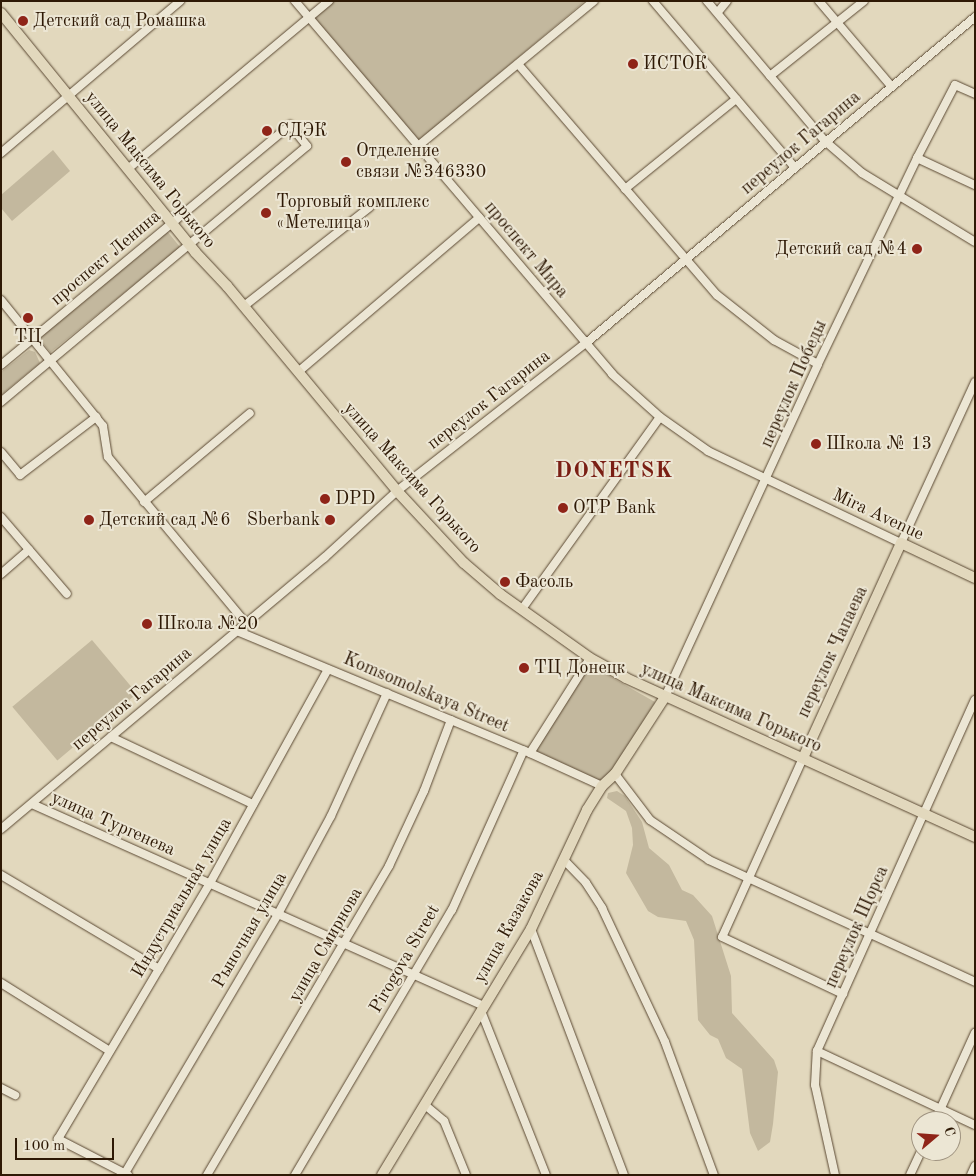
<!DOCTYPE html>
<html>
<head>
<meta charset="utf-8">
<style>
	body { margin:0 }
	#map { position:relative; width:976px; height:1176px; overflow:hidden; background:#e2d8bd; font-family:"Old Standard TT",serif }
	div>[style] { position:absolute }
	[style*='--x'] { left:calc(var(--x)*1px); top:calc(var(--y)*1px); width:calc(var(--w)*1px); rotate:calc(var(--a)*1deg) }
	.green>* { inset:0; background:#c3b89e; transform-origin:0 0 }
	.roads { filter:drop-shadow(0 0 1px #5b4933) drop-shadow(0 0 1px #5b4933) }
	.minor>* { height:8px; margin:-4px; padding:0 4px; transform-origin:4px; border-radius:4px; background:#ece6d4 }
	.major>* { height:10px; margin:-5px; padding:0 5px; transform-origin:5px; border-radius:5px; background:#e2d8bd }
	.dots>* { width:14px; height:14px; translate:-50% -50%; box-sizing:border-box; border:2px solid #ece6d4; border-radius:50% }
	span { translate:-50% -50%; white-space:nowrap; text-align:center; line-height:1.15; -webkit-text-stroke:4px #ece6d4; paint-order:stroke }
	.poi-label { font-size:18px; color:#2e1905 }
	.left { translate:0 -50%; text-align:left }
	.right { translate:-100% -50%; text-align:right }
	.street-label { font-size:18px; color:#2e1905 }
	.district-label { font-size:22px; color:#7a1f14; font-weight:700; letter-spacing:1px }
	.frame { position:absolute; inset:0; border:2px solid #2e1905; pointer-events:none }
	.north { position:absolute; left:911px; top:1111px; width:50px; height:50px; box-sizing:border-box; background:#ece6d4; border:1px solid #a09481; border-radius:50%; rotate:72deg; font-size:14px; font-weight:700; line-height:20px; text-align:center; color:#2e1905 }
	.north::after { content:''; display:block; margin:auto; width:18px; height:22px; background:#8f2418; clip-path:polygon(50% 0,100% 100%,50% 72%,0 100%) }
	.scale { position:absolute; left:15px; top:1138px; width:99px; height:22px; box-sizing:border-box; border:2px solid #2e1905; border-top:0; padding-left:6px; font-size:15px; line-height:18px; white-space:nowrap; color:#2e1905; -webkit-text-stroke:4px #ece6d4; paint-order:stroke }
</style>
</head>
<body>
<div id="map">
	<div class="green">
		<i style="clip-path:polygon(329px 1px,585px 1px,419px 141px,312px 16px)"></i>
		<i style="clip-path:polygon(53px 150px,70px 171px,12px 221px,1px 208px,1px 195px)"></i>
		<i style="left:167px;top:231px;width:21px;height:167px;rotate:51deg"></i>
		<i style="clip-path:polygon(29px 350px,35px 352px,40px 363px,1px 395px,1px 372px)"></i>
		<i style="left:92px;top:640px;width:70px;height:104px;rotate:50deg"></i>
		<i style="clip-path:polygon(588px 664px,655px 702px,609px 777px,601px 781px,534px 750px)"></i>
		<i style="clip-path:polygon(617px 791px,625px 796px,642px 822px,649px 848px,669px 865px,682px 890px,693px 895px,712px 916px,731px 976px,732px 1013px,774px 1060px,778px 1072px,773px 1124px,770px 1142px,758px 1151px,750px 1133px,742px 1069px,726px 1058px,718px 1039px,710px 1035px,698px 1020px,694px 940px,686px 921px,658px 917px,648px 911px,626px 873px,633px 845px,632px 828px,626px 811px,607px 798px,608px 793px)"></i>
	</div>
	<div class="roads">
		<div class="minor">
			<i style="--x:295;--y:1;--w:490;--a:49.6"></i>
			<i style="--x:612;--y:374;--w:64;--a:41.9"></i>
			<i style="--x:660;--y:417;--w:59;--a:35.3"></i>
			<i style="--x:708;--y:451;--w:214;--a:25.5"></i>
			<i style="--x:901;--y:543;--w:177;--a:-65.3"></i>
			<i style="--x:653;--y:1;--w:219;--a:49.6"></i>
			<i style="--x:707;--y:1;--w:183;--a:49.9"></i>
			<i style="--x:825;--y:141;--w:49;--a:40.9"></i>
			<i style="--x:862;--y:173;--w:132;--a:31.4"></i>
			<i style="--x:819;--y:1;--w:111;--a:49.7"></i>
			<i style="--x:718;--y:12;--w:14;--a:-51"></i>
			<i style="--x:518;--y:64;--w:305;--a:49.3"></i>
			<i style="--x:717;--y:295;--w:73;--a:38.3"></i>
			<i style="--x:774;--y:340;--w:50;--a:28.6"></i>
			<i style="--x:770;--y:76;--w:120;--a:-38.6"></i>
			<i style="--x:418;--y:146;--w:228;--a:-39.5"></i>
			<i style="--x:1;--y:153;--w:235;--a:-40.3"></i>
			<i style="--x:917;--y:158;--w:64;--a:25"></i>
			<i style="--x:129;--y:168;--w:261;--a:-39.9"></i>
			<i style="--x:625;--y:189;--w:143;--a:-39"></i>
			<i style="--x:1;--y:300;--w:162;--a:51"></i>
			<i style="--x:103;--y:426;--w:31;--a:81"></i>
			<i style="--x:108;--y:457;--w:216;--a:50.3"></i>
			<i style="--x:244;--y:306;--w:160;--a:-38.2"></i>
			<i style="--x:1;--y:365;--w:376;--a:-39.7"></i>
			<i style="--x:290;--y:125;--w:27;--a:51"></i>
			<i style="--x:307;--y:146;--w:399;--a:140.1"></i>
			<i style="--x:298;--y:372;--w:238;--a:-40.4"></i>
			<i style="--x:1;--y:452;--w:30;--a:50"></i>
			<i style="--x:20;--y:475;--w:96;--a:-37.3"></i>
			<i style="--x:144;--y:502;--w:138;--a:-40"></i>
			<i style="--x:1;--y:517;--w:101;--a:49.4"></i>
			<i style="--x:1;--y:574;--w:37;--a:-41"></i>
			<i style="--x:522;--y:609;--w:236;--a:-54.3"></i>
			<i style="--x:237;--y:631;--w:317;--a:22.6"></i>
			<i style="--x:530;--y:753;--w:79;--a:24.6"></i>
			<i style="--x:665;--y:697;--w:366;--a:-65.3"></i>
			<i style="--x:818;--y:364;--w:229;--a:-64.3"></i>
			<i style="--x:917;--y:158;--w:82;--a:-62.5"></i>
			<i style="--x:955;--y:85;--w:22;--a:24"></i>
			<i style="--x:111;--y:737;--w:157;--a:25.3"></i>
			<i style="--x:530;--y:753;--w:112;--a:-57.7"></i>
			<i style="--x:803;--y:758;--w:196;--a:114.3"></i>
			<i style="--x:722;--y:937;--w:134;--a:25.2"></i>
			<i style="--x:615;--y:774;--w:58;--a:52.7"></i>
			<i style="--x:650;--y:820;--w:71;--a:34.1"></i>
			<i style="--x:709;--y:860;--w:293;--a:24.6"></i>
			<i style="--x:32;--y:804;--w:494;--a:24.1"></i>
			<i style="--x:1;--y:829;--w:422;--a:-40"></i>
			<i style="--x:324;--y:558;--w:99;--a:-42.5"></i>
			<i style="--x:397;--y:491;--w:240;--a:-38.1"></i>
			<i style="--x:586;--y:343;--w:508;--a:-39.96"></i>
			<i style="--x:565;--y:861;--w:30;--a:46"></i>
			<i style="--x:586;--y:883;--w:30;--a:57"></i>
			<i style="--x:602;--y:908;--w:148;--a:64.8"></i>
			<i style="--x:665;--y:1042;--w:142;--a:69.8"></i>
			<i style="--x:1;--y:875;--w:184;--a:30.7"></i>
			<i style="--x:531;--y:929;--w:263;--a:69.3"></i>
			<i style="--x:1;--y:983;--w:128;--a:32"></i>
			<i style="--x:481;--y:1011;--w:176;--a:68.4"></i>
			<i style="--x:817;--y:1051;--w:174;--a:25.1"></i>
			<i style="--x:1;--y:1088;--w:16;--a:27"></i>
			<i style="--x:425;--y:1105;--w:25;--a:40"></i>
			<i style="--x:444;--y:1121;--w:58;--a:67.8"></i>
			<i style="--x:935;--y:1121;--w:97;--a:-65.6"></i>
			<i style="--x:125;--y:1173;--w:301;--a:-59.4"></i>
			<i style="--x:278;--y:914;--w:111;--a:-61.6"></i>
			<i style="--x:331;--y:816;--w:135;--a:-65.5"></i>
			<i style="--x:128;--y:1175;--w:79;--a:-152.8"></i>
			<i style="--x:58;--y:1139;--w:298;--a:-59.3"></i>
			<i style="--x:210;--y:883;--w:244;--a:-61.1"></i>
			<i style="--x:207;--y:1175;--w:359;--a:-59.5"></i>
			<i style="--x:389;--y:866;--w:83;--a:-65"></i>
			<i style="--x:424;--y:791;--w:76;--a:-69.2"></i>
			<i style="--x:295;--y:1175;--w:308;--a:-59.4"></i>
			<i style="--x:452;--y:910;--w:175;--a:-65.8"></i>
			<i style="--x:835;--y:1175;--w:92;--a:-102.5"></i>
			<i style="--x:815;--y:1085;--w:34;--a:-87"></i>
			<i style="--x:817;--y:1051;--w:385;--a:-65.8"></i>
			<i style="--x:910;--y:1175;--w:26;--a:-65"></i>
			<i style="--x:971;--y:1175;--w:10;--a:-66"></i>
		</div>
		<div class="major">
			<i style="--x:1;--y:13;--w:308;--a:50.9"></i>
			<i style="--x:195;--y:252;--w:47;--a:46.7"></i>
			<i style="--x:227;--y:286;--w:266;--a:50.3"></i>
			<i style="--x:397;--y:491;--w:98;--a:47.1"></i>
			<i style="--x:464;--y:563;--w:48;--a:40.7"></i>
			<i style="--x:500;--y:594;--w:110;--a:35.4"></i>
			<i style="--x:590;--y:658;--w:41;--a:29.1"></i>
			<i style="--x:626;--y:678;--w:384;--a:24.5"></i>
			<i style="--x:803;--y:758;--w:236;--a:-65.5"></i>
			<i style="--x:901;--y:543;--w:82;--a:25.3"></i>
			<i style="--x:382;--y:1175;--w:288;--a:-58.8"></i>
			<i style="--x:531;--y:929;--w:132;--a:-64.8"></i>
			<i style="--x:587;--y:810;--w:28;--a:-58"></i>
			<i style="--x:602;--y:786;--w:18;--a:-43"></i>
			<i style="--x:615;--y:774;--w:92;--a:-57"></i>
		</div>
	</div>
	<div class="dots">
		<i style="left:23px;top:21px;background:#8f2418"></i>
		<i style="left:633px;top:64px;background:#8f2418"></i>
		<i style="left:267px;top:131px;background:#8f2418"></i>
		<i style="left:346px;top:162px;background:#8f2418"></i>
		<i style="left:266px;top:213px;background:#8f2418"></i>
		<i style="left:917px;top:249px;background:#8f2418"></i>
		<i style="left:28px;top:318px;background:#8f2418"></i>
		<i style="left:816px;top:444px;background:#8f2418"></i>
		<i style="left:325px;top:499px;background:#8f2418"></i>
		<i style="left:563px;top:508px;background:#8f2418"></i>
		<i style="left:89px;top:520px;background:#8f2418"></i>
		<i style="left:330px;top:520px;background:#8f2418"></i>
		<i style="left:505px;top:582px;background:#8f2418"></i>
		<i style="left:147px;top:624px;background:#8f2418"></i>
		<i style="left:524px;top:668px;background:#8f2418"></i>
	</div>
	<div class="poi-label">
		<span class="left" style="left:33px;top:21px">Детский сад Ромашка</span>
		<span class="left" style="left:643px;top:64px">ИСТОК</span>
		<span class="left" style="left:277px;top:131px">СДЭК</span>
		<span class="left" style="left:356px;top:162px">Отделение<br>связи №346330</span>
		<span class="left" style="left:276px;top:213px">Торговый комплекс<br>«Метелица»</span>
		<span class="right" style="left:907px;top:249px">Детский сад №4</span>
		<span style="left:28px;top:337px">ТЦ</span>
		<span class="left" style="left:826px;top:444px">Школа № 13</span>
		<span class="left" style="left:335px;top:499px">DPD</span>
		<span class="left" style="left:573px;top:508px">OTP Bank</span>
		<span class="left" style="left:99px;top:520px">Детский сад №6</span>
		<span class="right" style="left:320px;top:520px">Sberbank</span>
		<span class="left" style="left:515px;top:582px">Фасоль</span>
		<span class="left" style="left:157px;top:624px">Школа №20</span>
		<span class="left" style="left:534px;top:668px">ТЦ Донецк</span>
	</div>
	<div class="street-label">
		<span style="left:801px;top:143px;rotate:-40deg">переулок Гагарина</span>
		<span style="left:150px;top:170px;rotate:51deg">улица Максима Горького</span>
		<span style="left:526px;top:250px;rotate:50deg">проспект Мира</span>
		<span style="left:106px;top:258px;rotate:-40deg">проспект Ленина</span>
		<span style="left:794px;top:384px;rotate:-66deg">переулок Победы</span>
		<span style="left:489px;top:400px;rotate:-38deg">переулок Гагарина</span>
		<span style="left:412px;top:478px;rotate:48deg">улица Максима Горького</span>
		<span style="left:878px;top:515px;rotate:25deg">Mira Avenue</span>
		<span style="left:833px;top:652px;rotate:-65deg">переулок Чапаева</span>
		<span style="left:426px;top:693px;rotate:23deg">Komsomolskaya Street</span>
		<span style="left:132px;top:699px;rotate:-40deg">переулок Гагарина</span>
		<span style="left:731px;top:708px;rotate:24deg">улица Максима Горького</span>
		<span style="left:113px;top:824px;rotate:24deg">улица Тургенева</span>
		<span style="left:182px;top:898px;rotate:-60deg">Индустриальная улица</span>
		<span style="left:509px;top:927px;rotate:-61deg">улица Казакова</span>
		<span style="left:857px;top:927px;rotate:-66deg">переулок Щорса</span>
		<span style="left:250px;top:930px;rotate:-60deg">Рыночная улица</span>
		<span style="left:326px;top:945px;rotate:-60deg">улица Смирнова</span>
		<span style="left:405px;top:959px;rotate:-60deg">Pirogova Street</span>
	</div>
	<div class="district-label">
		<span style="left:614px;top:472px">DONETSK</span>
	</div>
	<div class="frame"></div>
	<div class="north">С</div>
	<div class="scale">100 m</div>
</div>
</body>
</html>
